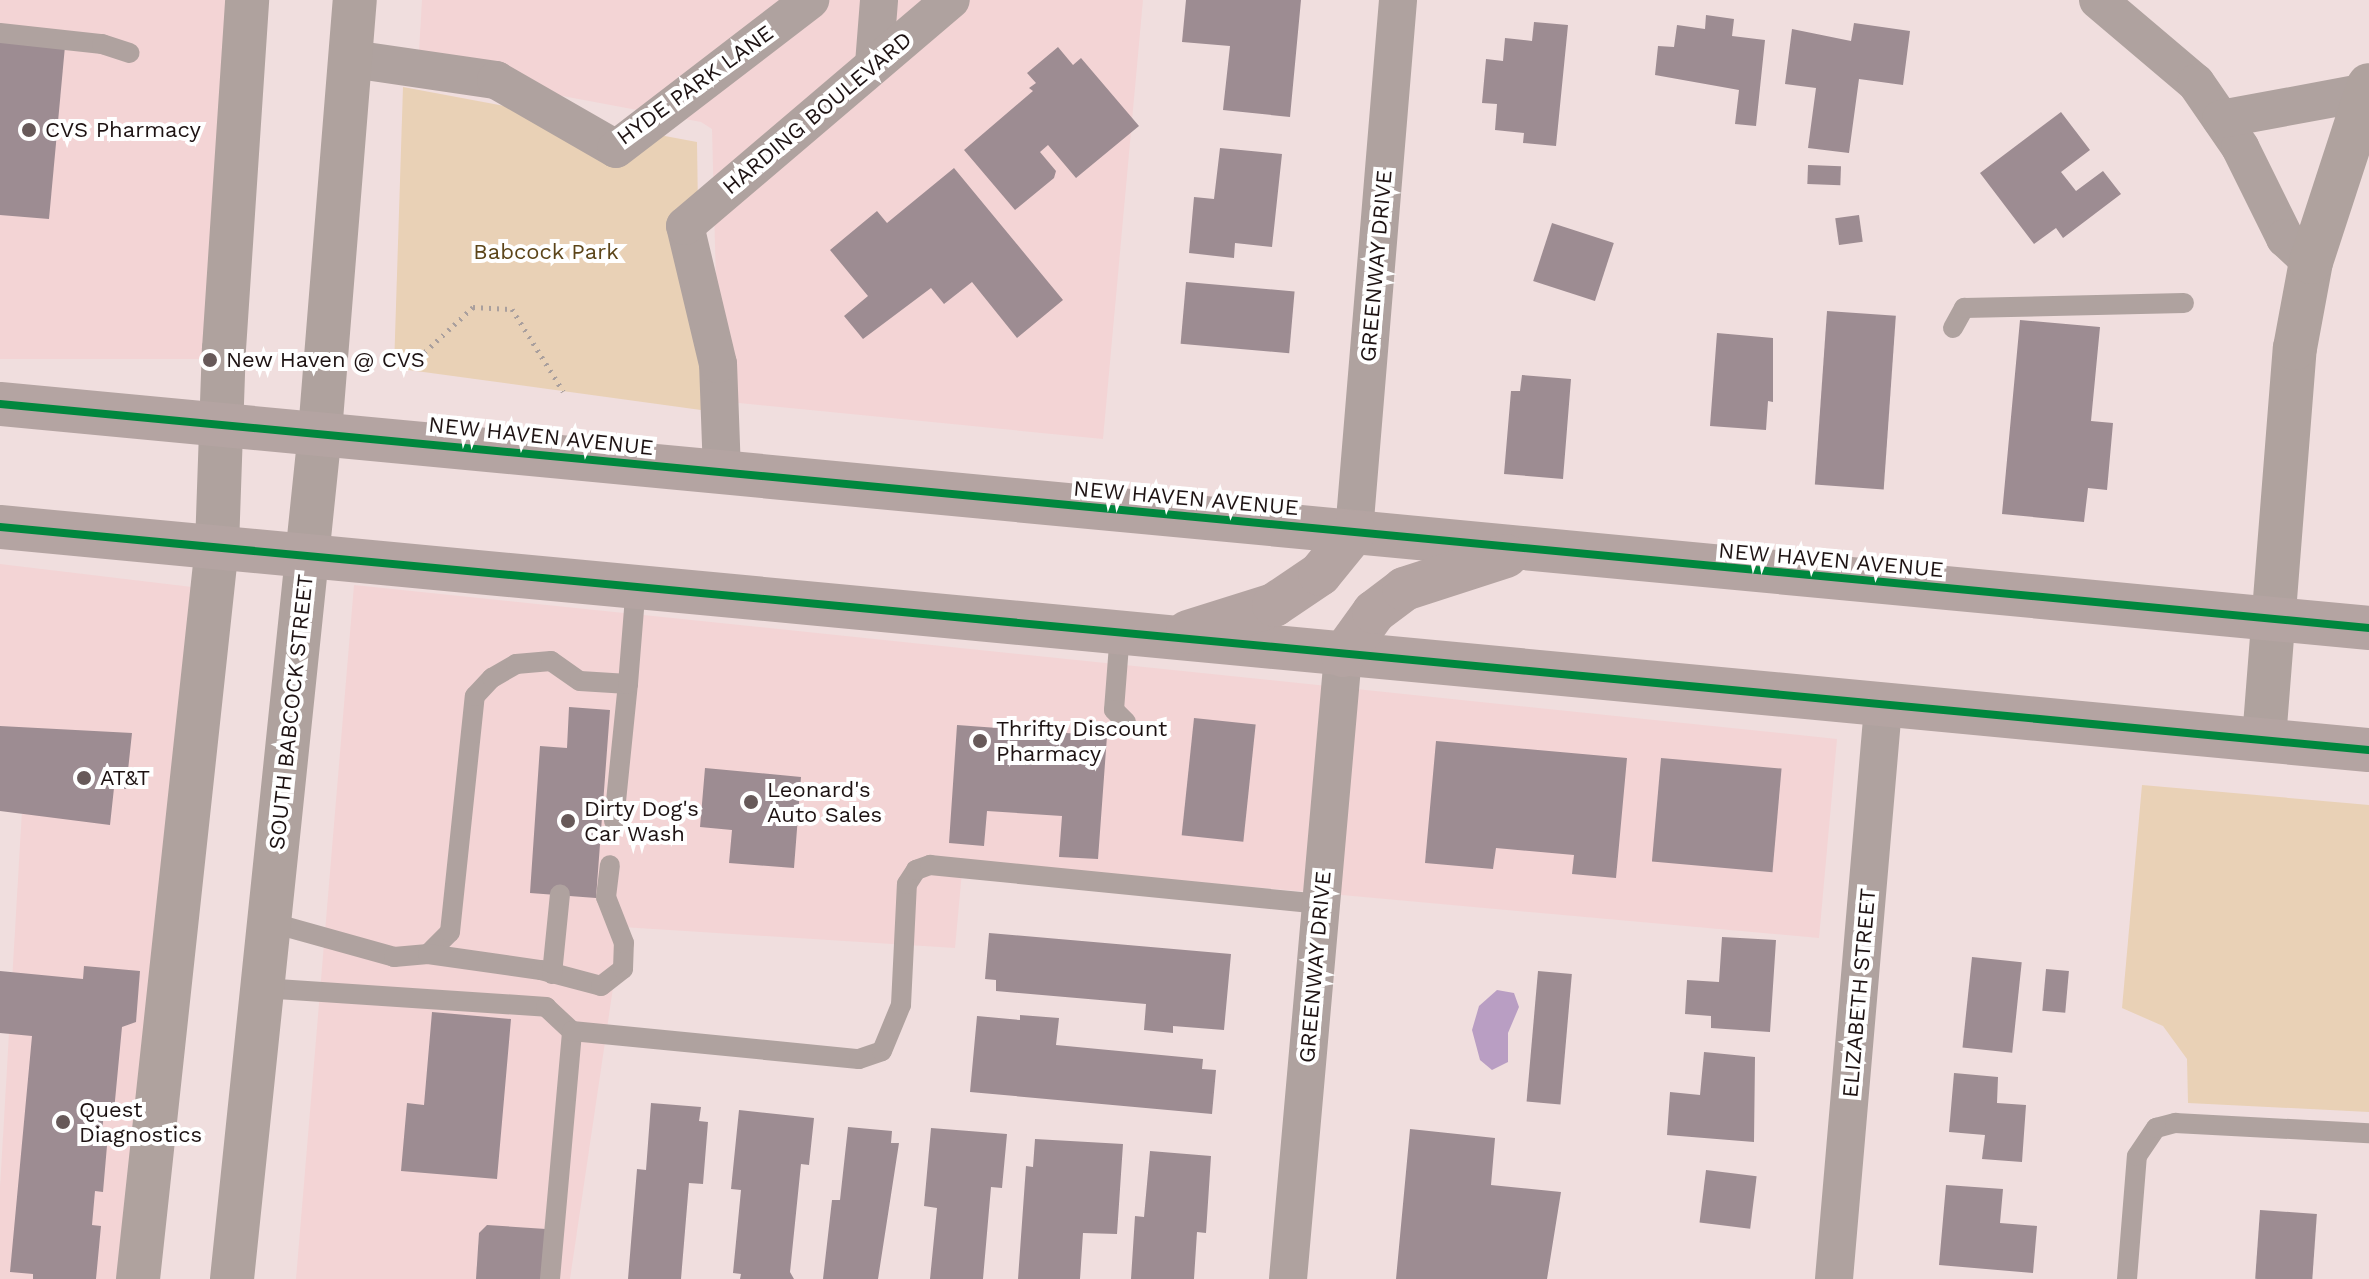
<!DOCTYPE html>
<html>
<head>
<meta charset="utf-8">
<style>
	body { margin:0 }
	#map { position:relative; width:2369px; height:1279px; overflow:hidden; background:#f0dede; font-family:"Work Sans",sans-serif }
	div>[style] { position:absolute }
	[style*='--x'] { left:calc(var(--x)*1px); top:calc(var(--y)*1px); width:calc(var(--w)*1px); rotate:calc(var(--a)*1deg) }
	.built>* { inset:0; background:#f3d4d5; transform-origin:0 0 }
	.green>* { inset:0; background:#e9d1b6 }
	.water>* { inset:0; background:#b99ec3 }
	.building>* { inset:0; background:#9d8c92; transform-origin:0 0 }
	.path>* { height:5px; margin-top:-2.5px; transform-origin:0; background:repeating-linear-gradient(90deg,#a99f9d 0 2px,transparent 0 8px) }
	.lane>* { height:20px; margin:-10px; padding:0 10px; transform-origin:10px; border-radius:10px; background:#afa29f }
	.street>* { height:38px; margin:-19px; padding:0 19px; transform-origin:19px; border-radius:19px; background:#afa29f }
	.secondary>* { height:44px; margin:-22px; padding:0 22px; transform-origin:22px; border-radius:22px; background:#afa29e }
	.primary>* { height:44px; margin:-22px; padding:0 22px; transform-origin:22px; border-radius:22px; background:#b4a4a2 }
	.cycleway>* { height:8px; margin:-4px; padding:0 4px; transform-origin:4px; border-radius:4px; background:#00873e }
	.dots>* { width:22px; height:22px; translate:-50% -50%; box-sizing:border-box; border:4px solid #fff; border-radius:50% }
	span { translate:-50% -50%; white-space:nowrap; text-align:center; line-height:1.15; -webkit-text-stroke:8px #fff; paint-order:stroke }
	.street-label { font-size:22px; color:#1d1212 }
	.poi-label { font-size:22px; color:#1d1212 }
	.left { translate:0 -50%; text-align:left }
	.park-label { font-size:22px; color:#5c4519 }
</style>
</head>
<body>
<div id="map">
	<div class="built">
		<i style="left:0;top:0;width:226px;height:359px"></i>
		<i style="clip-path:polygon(422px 0,1143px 0,1103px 439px,719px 401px,712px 129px,701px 122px,418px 69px)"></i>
		<i style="clip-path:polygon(0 564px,192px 587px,117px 1279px,0 1279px,0 1188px,23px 793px,0 771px)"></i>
		<i style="clip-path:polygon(354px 585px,1837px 739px,1819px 938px,963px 861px,955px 948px,622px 927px,570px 1279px,296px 1279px)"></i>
	</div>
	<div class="green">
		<i style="clip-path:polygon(403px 87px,697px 142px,701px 410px,394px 368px)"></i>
		<i style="clip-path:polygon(2142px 785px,2369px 805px,2369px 1112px,2188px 1103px,2187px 1059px,2163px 1026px,2122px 1008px)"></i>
	</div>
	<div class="water">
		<i style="clip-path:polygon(1497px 990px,1514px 993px,1519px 1007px,1508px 1033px,1508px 1062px,1492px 1070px,1480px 1060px,1472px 1030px,1479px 1006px)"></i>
	</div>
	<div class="building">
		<i style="clip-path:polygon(1186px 0,1301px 0,1290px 117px,1223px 110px,1230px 46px,1182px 42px)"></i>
		<i style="clip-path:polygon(1706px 15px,1734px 19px,1732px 36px,1765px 40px,1756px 126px,1735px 124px,1739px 90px,1655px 75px,1658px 46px,1674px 47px,1677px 25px,1705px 29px)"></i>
		<i style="clip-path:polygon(1534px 22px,1568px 25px,1556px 146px,1523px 143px,1524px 133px,1495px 130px,1497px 104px,1482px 103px,1486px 59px,1503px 61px,1505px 38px,1532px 41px)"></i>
		<i style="clip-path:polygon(1854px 23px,1910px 31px,1903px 85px,1859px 79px,1849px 153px,1808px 148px,1816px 88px,1785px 84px,1792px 29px,1851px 41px)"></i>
		<i style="clip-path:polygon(0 40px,65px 46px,49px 219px,0 215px)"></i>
		<i style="clip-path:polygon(1058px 47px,1073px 65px,1081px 58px,1139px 126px,1076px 178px,1048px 145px,1040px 152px,1056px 171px,1054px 178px,1015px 210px,964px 150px,1033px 91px,1029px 88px,1036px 83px,1027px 73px)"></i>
		<i style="clip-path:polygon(2061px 112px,2090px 150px,2061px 172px,2076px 191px,2103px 171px,2121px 194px,2063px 238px,2056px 228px,2034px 244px,1980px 173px)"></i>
		<i style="clip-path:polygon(1220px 148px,1282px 154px,1272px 247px,1235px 243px,1234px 258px,1189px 253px,1194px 197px,1214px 199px)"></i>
		<i style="left:1808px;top:165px;width:33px;height:19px;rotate:2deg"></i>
		<i style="clip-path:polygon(954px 168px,1063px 300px,1017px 338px,972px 282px,944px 304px,931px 288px,863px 339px,844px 316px,868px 296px,830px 250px,877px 211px,887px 223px)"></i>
		<i style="left:1859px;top:215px;width:27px;height:24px;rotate:82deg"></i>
		<i style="left:1552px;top:223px;width:65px;height:61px;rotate:18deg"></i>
		<i style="left:1186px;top:282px;width:109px;height:62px;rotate:5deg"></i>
		<i style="left:1827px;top:311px;width:69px;height:174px;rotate:4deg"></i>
		<i style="clip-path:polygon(2020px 320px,2100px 327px,2091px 421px,2113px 423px,2107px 490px,2088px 488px,2084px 522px,2002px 514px)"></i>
		<i style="clip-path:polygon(1717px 333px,1773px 338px,1773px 402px,1768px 401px,1766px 430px,1710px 426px)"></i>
		<i style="clip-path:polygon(1522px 375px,1571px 379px,1563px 479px,1504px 474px,1511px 391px,1520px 391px)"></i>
		<i style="clip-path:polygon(569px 707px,610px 710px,596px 898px,530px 893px,540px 746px,567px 748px)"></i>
		<i style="left:1194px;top:718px;width:62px;height:118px;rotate:6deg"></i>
		<i style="clip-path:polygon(957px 725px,1107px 736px,1098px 859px,1059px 857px,1062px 816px,987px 811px,984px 846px,949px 843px)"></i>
		<i style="clip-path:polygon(0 726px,132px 733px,126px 789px,114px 788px,110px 825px,0 811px)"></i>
		<i style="clip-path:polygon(1436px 741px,1627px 758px,1616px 878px,1572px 874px,1574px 855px,1496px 848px,1493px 869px,1425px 863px)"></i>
		<i style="left:1661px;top:758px;width:121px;height:104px;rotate:5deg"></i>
		<i style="clip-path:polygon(705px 768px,801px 777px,794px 868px,729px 863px,732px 830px,700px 827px)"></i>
		<i style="clip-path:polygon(989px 933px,1231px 954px,1224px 1030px,1173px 1026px,1173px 1033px,1144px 1030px,1146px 1004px,996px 991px,996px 980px,985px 979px)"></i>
		<i style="clip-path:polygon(1722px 937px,1776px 940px,1770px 1032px,1711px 1028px,1711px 1016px,1685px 1014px,1687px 980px,1719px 982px)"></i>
		<i style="left:1972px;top:957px;width:50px;height:91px;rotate:6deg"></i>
		<i style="clip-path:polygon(84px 966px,140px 971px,136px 1022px,122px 1027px,114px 1111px,104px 1110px,102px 1134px,108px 1134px,103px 1192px,95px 1191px,92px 1225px,101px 1226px,96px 1279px,33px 1279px,33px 1274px,10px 1272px,32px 1036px,0 1033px,0 971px,83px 979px)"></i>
		<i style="left:2046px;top:969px;width:23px;height:42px;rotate:5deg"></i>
		<i style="left:1538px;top:971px;width:34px;height:131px;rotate:5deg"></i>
		<i style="clip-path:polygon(432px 1012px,511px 1019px,497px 1179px,401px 1171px,407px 1103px,424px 1105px)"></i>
		<i style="clip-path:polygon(1020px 1015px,1059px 1018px,1056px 1045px,1203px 1059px,1202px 1069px,1216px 1070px,1212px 1114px,970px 1092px,977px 1016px,1020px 1020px)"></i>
		<i style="clip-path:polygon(1704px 1052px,1755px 1057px,1754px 1142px,1667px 1135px,1670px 1092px,1700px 1095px)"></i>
		<i style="clip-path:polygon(1954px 1073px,1998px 1077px,1997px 1103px,2026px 1105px,2022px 1162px,1982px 1159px,1985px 1135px,1949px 1132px)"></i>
		<i style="clip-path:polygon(651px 1103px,701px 1107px,699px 1121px,708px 1122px,703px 1184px,689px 1183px,681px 1279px,628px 1279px,637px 1169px,646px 1170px)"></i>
		<i style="clip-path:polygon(739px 1110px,814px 1118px,809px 1165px,801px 1164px,790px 1272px,794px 1279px,740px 1279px,741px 1274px,733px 1273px,741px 1190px,731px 1189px)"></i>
		<i style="clip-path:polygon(848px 1127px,892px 1131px,891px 1143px,899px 1143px,878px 1279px,823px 1279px,832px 1200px,840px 1200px)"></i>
		<i style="clip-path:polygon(931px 1128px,1007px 1134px,1002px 1188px,991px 1187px,983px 1279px,930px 1279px,937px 1208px,924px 1206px)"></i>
		<i style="clip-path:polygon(1410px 1129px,1495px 1138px,1491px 1185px,1561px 1192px,1547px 1279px,1396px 1279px)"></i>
		<i style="clip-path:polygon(1035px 1139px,1123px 1144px,1117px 1234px,1083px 1233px,1080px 1279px,1018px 1279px,1026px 1166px,1033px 1167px)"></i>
		<i style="clip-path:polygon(1150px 1151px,1211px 1156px,1206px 1233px,1197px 1232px,1194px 1279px,1131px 1279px,1135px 1216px,1144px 1217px)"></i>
		<i style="left:1706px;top:1170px;width:51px;height:53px;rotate:7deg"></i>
		<i style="clip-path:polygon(1946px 1185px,2003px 1189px,2000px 1223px,2037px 1226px,2033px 1273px,1939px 1265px)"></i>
		<i style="left:2260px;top:1210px;width:57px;height:69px;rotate:4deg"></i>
		<i style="clip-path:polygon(487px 1225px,546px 1229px,543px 1279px,476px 1279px,479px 1233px)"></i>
	</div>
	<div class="path">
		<i style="--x:413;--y:363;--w:82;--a:-43"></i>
		<i style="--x:473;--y:307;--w:39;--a:3"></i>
		<i style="--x:512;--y:309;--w:97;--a:58.1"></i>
	</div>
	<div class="lane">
		<i style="--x:0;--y:33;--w:103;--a:6.2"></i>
		<i style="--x:102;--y:44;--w:29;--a:18"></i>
		<i style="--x:1953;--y:328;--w:23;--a:-61"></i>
		<i style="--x:1964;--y:308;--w:220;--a:-1.3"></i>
		<i style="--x:1120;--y:632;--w:78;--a:94.4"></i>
		<i style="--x:1114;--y:710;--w:17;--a:45"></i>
		<i style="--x:614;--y:821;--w:138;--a:-84.2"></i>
		<i style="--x:269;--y:922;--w:130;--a:15.6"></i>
		<i style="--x:394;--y:957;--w:34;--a:-5"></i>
		<i style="--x:428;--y:954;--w:31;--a:-45"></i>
		<i style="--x:450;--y:932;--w:237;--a:-84"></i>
		<i style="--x:475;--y:696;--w:25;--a:-47"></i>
		<i style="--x:492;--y:678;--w:28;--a:-30"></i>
		<i style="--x:516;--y:664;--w:35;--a:-5"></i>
		<i style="--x:551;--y:661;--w:35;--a:35"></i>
		<i style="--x:580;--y:681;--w:48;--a:3.6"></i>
		<i style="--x:628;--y:684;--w:99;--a:-85.4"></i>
		<i style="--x:428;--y:954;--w:114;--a:8.1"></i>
		<i style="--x:541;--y:970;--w:62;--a:14.9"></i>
		<i style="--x:601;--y:986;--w:28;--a:-38"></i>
		<i style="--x:623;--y:969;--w:26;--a:-88"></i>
		<i style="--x:624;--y:943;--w:49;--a:-111.4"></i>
		<i style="--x:606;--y:897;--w:32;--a:-83"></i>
		<i style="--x:552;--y:974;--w:80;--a:-84.3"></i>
		<i style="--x:262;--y:988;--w:285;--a:3.8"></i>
		<i style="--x:546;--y:1007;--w:35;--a:43"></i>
		<i style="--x:550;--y:1279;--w:249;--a:-84.9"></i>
		<i style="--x:572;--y:1031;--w:288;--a:5.6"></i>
		<i style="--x:859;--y:1059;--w:24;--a:-19"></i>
		<i style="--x:882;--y:1051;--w:50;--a:-67.6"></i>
		<i style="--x:901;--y:1005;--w:121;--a:-87.2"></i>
		<i style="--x:907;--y:884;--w:17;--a:-57"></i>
		<i style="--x:916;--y:870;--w:15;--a:-20"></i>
		<i style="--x:930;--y:865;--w:393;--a:5.7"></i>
		<i style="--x:2127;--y:1279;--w:123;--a:-85.4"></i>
		<i style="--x:2137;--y:1156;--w:34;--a:-56"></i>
		<i style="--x:2156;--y:1128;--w:20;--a:-15"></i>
		<i style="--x:2175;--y:1123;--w:194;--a:3"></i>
	</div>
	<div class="street">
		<i style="--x:2098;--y:0;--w:128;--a:40.3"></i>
		<i style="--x:2196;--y:83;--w:78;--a:55.5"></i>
		<i style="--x:2240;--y:147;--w:102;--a:63.7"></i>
		<i style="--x:2285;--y:238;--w:35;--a:43"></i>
		<i style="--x:352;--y:59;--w:146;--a:8.3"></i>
		<i style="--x:496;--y:80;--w:138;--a:29.9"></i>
		<i style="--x:616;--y:149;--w:245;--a:-37.5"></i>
		<i style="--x:874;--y:64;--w:64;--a:-85.5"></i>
		<i style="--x:2221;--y:119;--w:148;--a:-10.5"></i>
		<i style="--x:722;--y:472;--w:108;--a:-92.1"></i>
		<i style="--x:718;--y:364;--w:142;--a:-103.4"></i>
		<i style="--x:685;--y:226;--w:349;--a:-40.4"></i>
		<i style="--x:1354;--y:532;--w:534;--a:-85.27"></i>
		<i style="--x:1288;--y:1279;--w:626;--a:-84.96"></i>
		<i style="--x:1834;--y:1279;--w:574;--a:-85.1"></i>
	</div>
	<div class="secondary">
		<i style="--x:2264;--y:739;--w:392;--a:-85.5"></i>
		<i style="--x:2295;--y:348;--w:87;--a:-79.5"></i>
		<i style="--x:2311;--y:262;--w:186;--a:-71.9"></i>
		<i style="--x:138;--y:1279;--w:737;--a:-83.85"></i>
		<i style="--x:217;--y:546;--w:197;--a:-88"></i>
		<i style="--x:224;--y:349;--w:350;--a:-86.2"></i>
		<i style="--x:232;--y:1279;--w:852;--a:-84.07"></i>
		<i style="--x:320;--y:432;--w:433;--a:-85.4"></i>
	</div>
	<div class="primary">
		<i style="--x:0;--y:404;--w:2380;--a:5.4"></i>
		<i style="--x:0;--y:527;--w:2379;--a:5.38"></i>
		<i style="--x:1188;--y:632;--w:90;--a:-17.4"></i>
		<i style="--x:1274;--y:605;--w:55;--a:-34"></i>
		<i style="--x:1320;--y:574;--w:54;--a:-51"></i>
		<i style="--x:1343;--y:655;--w:53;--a:-54.2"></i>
		<i style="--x:1374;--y:612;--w:38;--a:-37"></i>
		<i style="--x:1404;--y:589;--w:107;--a:-17.9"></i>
	</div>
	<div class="cycleway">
		<i style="--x:0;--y:404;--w:2380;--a:5.4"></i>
		<i style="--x:0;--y:527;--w:2379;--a:5.38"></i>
	</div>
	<div class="dots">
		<i style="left:29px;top:130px;background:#675959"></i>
		<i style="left:210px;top:360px;background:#675959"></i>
		<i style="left:980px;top:741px;background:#675959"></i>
		<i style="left:84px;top:778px;background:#675959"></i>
		<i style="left:751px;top:802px;background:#675959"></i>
		<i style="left:568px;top:821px;background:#675959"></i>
		<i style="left:63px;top:1122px;background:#675959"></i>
	</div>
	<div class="street-label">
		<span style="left:695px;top:85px;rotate:-36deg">HYDE PARK LANE</span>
		<span style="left:817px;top:113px;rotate:-40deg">HARDING BOULEVARD</span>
		<span style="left:1376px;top:266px;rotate:-85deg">GREENWAY DRIVE</span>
		<span style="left:541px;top:436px;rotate:6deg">NEW HAVEN AVENUE</span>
		<span style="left:1186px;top:498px;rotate:5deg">NEW HAVEN AVENUE</span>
		<span style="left:1831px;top:560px;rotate:5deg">NEW HAVEN AVENUE</span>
		<span style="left:291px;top:712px;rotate:-84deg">SOUTH BABCOCK STREET</span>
		<span style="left:1315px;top:967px;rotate:-85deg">GREENWAY DRIVE</span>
		<span style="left:1859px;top:993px;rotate:-85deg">ELIZABETH STREET</span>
	</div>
	<div class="poi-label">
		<span class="left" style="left:45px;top:130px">CVS Pharmacy</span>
		<span class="left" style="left:226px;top:360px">New Haven @ CVS</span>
		<span class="left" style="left:996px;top:741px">Thrifty Discount<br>Pharmacy</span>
		<span class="left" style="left:100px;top:778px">AT&amp;T</span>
		<span class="left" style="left:767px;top:802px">Leonard's<br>Auto Sales</span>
		<span class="left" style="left:584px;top:821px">Dirty Dog's<br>Car Wash</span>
		<span class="left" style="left:79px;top:1122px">Quest<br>Diagnostics</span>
	</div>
	<div class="park-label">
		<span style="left:546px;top:252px">Babcock Park</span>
	</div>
</div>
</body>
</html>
